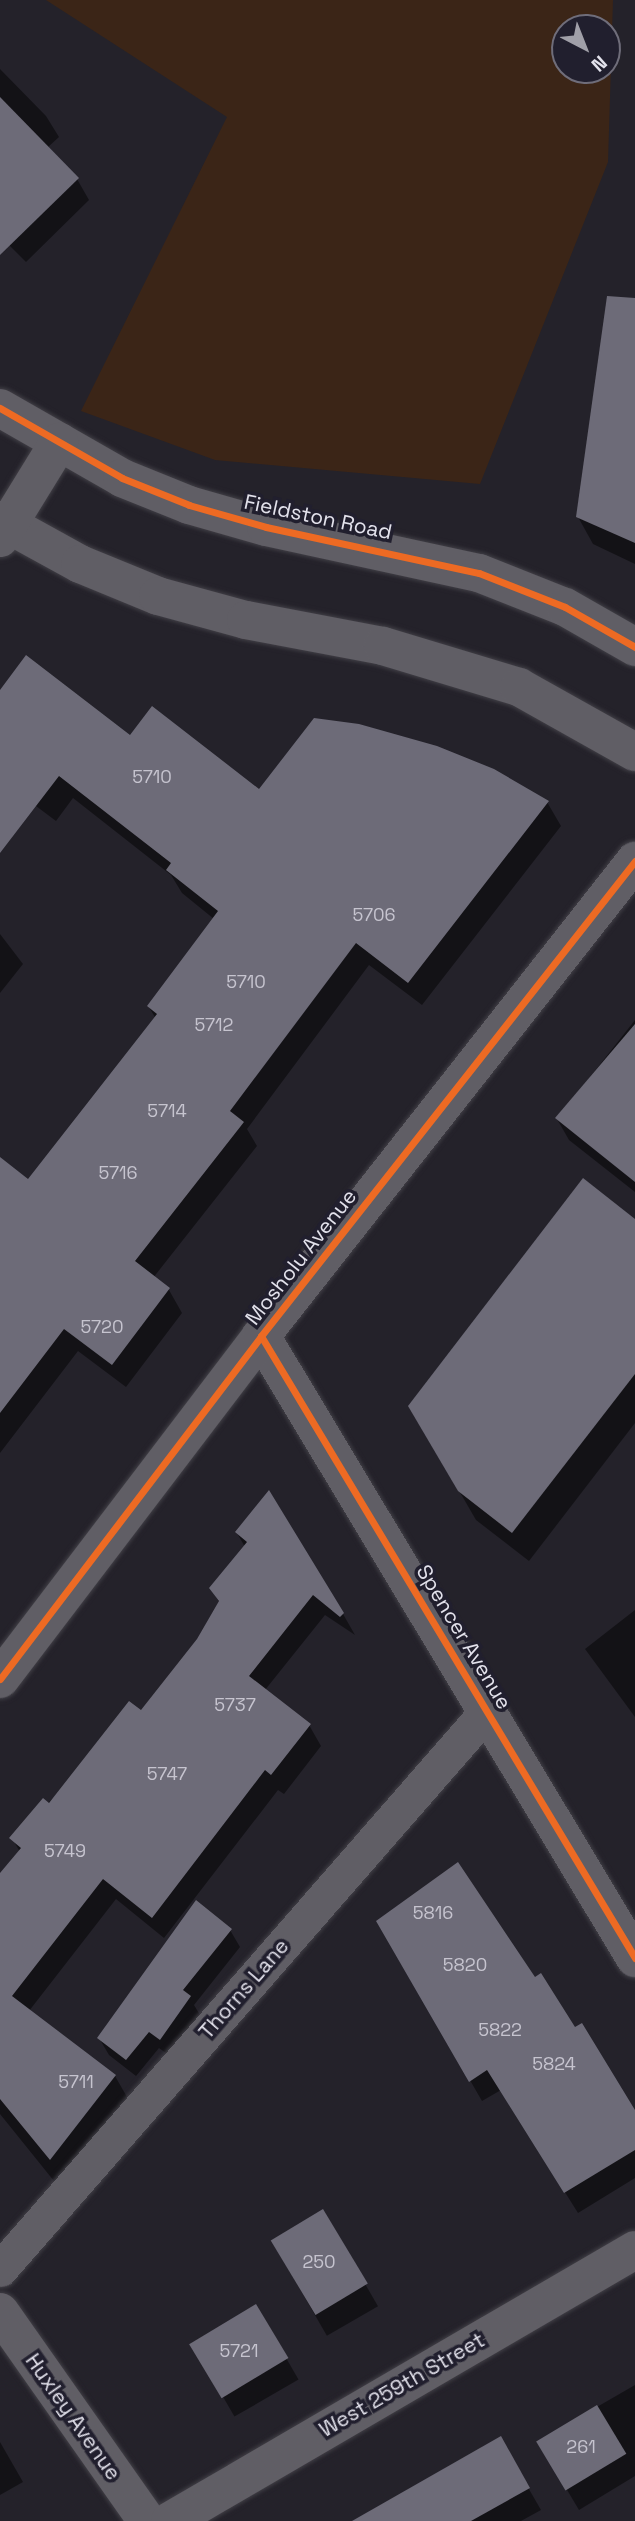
<!DOCTYPE html>
<html>
<head>
<meta charset="utf-8">
<style>
	body { margin:0 }
	#map { position:relative; width:635px; height:2521px; overflow:hidden; background:#24222a; font-family:"Space Grotesk",sans-serif }
	div>[style] { position:absolute }
	[style*='--x'] { left:calc(var(--x)*1px); top:calc(var(--y)*1px); width:calc(var(--w)*1px); rotate:calc(var(--a)*1deg) }
	.green>* { inset:0; background:#3b2517 }
	.shadow>* { inset:0; background:#0007; transform-origin:0 0 }
	.building>* { inset:0; background:#6d6b78; transform-origin:0 0 }
	.roads { filter:drop-shadow(0 0 2px #413f46) drop-shadow(0 0 2px #413f46) }
	.service>* { height:35px; margin:-17.5px; padding:0 17.5px; transform-origin:17.5px; border-radius:17.5px; background:#605e65 }
	.minor>* { height:38px; margin:-19px; padding:0 19px; transform-origin:19px; border-radius:19px; background:#605e65 }
	.tertiary>* { height:38px; margin:-19px; padding:0 19px; transform-origin:19px; border-radius:19px; background:#605e65 }
	.cycleway>* { height:7px; margin:-3.5px; padding:0 3.5px; transform-origin:3.5px; border-radius:3.5px; background:#ed6a23 }
	span { translate:-50% -50%; white-space:nowrap; text-align:center; line-height:1.15; -webkit-text-stroke:7px #211f2e; paint-order:stroke }
	.number-label { font-size:18px; color:#c6c4cf }
	.number-label span { -webkit-text-stroke-width:0 }
	.street-label { font-size:21px; color:#e3e2ec }
	.north { position:absolute; left:551px; top:14px; width:70px; height:70px; box-sizing:border-box; background:#211f2e; border:2px solid #6f6d7a; border-radius:50%; rotate:138deg; font-size:19px; font-weight:700; line-height:28px; text-align:center; color:#e3e2ec }
	.north::after { content:''; display:block; margin:auto; width:24px; height:32px; background:#a09fa8; clip-path:polygon(50% 0,100% 100%,50% 72%,0 100%) }
</style>
</head>
<body>
<div id="map">
	<div class="green">
		<i style="clip-path:polygon(evenodd,46px 0,613px 0,608px 162px,480px 484px,215px 460px,81px 411px,227px 117px,46px 0,607px 28px,607px 70px,565px 70px,565px 28px,607px 28px)"></i>
	</div>
	<div class="shadow">
		<i style="clip-path:polygon(0 69px,46px 116px,59px 137px,47px 148px,77px 179px,89px 200px,26px 262px,0 236px)"></i>
		<i style="clip-path:polygon(635px 340px,635px 564px,593px 544px,578px 517px)"></i>
		<i style="clip-path:polygon(0 693px,130px 737px,259px 791px,547px 802px,561px 826px,422px 1005px,369px 965px,247px 1129px,257px 1146px,153px 1278px,169px 1290px,182px 1313px,126px 1387px,78px 1351px,0 1453px,0 1159px,28px 1181px,156px 1019px,149px 1007px,214px 919px,182px 893px,171px 875px,73px 798px,56px 821px,0 779px)"></i>
		<i style="clip-path:polygon(0 934px,23px 964px,0 993px)"></i>
		<i style="clip-path:polygon(635px 1020px,635px 1192px,569px 1140px,557px 1119px)"></i>
		<i style="clip-path:polygon(635px 1221px,635px 1423px,529px 1561px,476px 1520px,410px 1406px)"></i>
		<i style="clip-path:polygon(237px 1533px,343px 1614px,355px 1635px,325px 1615px,265px 1690px,309px 1725px,321px 1746px,284px 1794px,278px 1790px,164px 1938px,116px 1899px,29px 2011px,115px 2076px,127px 2097px,58px 2186px,0 2114px,0 1877px,20px 1852px,12px 1838px,141px 1713px,198px 1640px,220px 1603px,211px 1589px,245px 1547px)"></i>
		<i style="clip-path:polygon(635px 1610px,635px 1717px,585px 1649px)"></i>
		<i style="clip-path:polygon(378px 1921px,534px 1979px,635px 2113px,635px 2178px,578px 2213px,501px 2090px,482px 2101px)"></i>
		<i style="clip-path:polygon(230px 1930px,240px 1947px,194px 2005px,200px 2015px,170px 2056px,159px 2048px,136px 2076px,109px 2055px,99px 2038px)"></i>
		<i style="left:323px;top:2211px;width:110px;height:59px;rotate:60deg"></i>
		<i style="left:256px;top:2306px;width:85px;height:74px;rotate:60deg"></i>
		<i style="clip-path:polygon(635px 2385px,635px 2476px,579px 2510px,538px 2441px)"></i>
		<i style="clip-path:polygon(500px 2439px,541px 2510px,521px 2521px,419px 2521px)"></i>
		<i style="clip-path:polygon(0 2442px,23px 2482px,0 2495px)"></i>
	</div>
	<div class="building">
		<i style="clip-path:polygon(0 97px,79px 178px,0 255px)"></i>
		<i style="clip-path:polygon(607px 296px,635px 298px,635px 543px,576px 517px)"></i>
		<i style="clip-path:polygon(26px 655px,130px 735px,152px 706px,259px 789px,314px 718px,359px 724px,437px 746px,494px 769px,549px 801px,408px 983px,356px 943px,230px 1111px,244px 1122px,135px 1261px,170px 1288px,112px 1365px,64px 1329px,0 1413px,0 1157px,28px 1179px,157px 1014px,147px 1006px,218px 911px,166px 870px,171px 863px,59px 776px,0 853px,0 690px)"></i>
		<i style="clip-path:polygon(635px 1024px,635px 1182px,555px 1118px)"></i>
		<i style="clip-path:polygon(583px 1178px,635px 1219px,635px 1374px,512px 1533px,458px 1491px,408px 1406px)"></i>
		<i style="clip-path:polygon(269px 1490px,344px 1613px,340px 1617px,313px 1595px,249px 1676px,311px 1724px,271px 1775px,265px 1770px,152px 1918px,103px 1879px,12px 1996px,116px 2075px,50px 2160px,0 2099px,0 1873px,21px 1848px,9px 1838px,43px 1798px,49px 1803px,129px 1701px,141px 1710px,197px 1639px,219px 1601px,209px 1588px,247px 1542px,235px 1532px)"></i>
		<i style="clip-path:polygon(458px 1862px,535px 1977px,541px 1973px,575px 2027px,582px 2023px,635px 2110px,635px 2150px,564px 2193px,487px 2070px,469px 2082px,376px 1921px)"></i>
		<i style="clip-path:polygon(196px 1900px,232px 1929px,183px 1990px,191px 1996px,160px 2040px,149px 2032px,126px 2060px,97px 2038px)"></i>
		<i style="left:323px;top:2209px;width:87px;height:61px;rotate:59deg"></i>
		<i style="left:256px;top:2304px;width:63px;height:78px;rotate:59deg"></i>
		<i style="left:597px;top:2405px;width:57px;height:71px;rotate:59deg"></i>
		<i style="clip-path:polygon(501px 2436px,530px 2488px,471px 2521px,352px 2521px)"></i>
	</div>
	<div class="roads">
		<div class="service">
			<i style="--x:0;--y:2269;--w:742;--a:-48.88"></i>
		</div>
		<div class="minor">
			<i style="--x:0;--y:408;--w:141;--a:29.8"></i>
			<i style="--x:122;--y:478;--w:72;--a:21.9"></i>
			<i style="--x:189;--y:505;--w:80;--a:15.9"></i>
			<i style="--x:266;--y:527;--w:218;--a:12.2"></i>
			<i style="--x:479;--y:573;--w:92;--a:21.6"></i>
			<i style="--x:565;--y:607;--w:81;--a:29.7"></i>
			<i style="--x:0;--y:520;--w:91;--a:28.8"></i>
			<i style="--x:80;--y:564;--w:84;--a:22.3"></i>
			<i style="--x:158;--y:596;--w:91;--a:15.3"></i>
			<i style="--x:246;--y:620;--w:139;--a:10.7"></i>
			<i style="--x:383;--y:646;--w:142;--a:16.8"></i>
			<i style="--x:519;--y:687;--w:133;--a:29.3"></i>
			<i style="--x:0;--y:538;--w:113;--a:-58.4"></i>
			<i style="--x:261;--y:1336;--w:726;--a:58.98"></i>
			<i style="--x:0;--y:2312;--w:256;--a:54.9"></i>
			<i style="--x:170;--y:2521;--w:538;--a:-30.23"></i>
		</div>
		<div class="tertiary">
			<i style="--x:0;--y:1679;--w:431;--a:-52.7"></i>
			<i style="--x:261;--y:1336;--w:605;--a:-51.78"></i>
		</div>
	</div>
	<div class="cycleway">
		<i style="--x:0;--y:408;--w:141;--a:29.8"></i>
		<i style="--x:122;--y:478;--w:72;--a:21.9"></i>
		<i style="--x:189;--y:505;--w:80;--a:15.9"></i>
		<i style="--x:266;--y:527;--w:218;--a:12.2"></i>
		<i style="--x:479;--y:573;--w:92;--a:21.6"></i>
		<i style="--x:565;--y:607;--w:81;--a:29.7"></i>
		<i style="--x:261;--y:1336;--w:726;--a:58.98"></i>
		<i style="--x:0;--y:1679;--w:431;--a:-52.7"></i>
		<i style="--x:261;--y:1336;--w:605;--a:-51.78"></i>
	</div>
	<div class="number-label">
		<span style="left:152px;top:777px">5710</span>
		<span style="left:374px;top:915px">5706</span>
		<span style="left:246px;top:982px">5710</span>
		<span style="left:214px;top:1025px">5712</span>
		<span style="left:167px;top:1111px">5714</span>
		<span style="left:118px;top:1173px">5716</span>
		<span style="left:102px;top:1327px">5720</span>
		<span style="left:235px;top:1705px">5737</span>
		<span style="left:167px;top:1774px">5747</span>
		<span style="left:65px;top:1851px">5749</span>
		<span style="left:433px;top:1913px">5816</span>
		<span style="left:465px;top:1965px">5820</span>
		<span style="left:500px;top:2030px">5822</span>
		<span style="left:554px;top:2064px">5824</span>
		<span style="left:76px;top:2082px">5711</span>
		<span style="left:319px;top:2262px">250</span>
		<span style="left:239px;top:2351px">5721</span>
		<span style="left:581px;top:2447px">261</span>
	</div>
	<div class="street-label">
		<span style="left:318px;top:517px;rotate:12deg">Fieldston Road</span>
		<span style="left:301px;top:1257px;rotate:-52deg">Mosholu Avenue</span>
		<span style="left:464px;top:1637px;rotate:59deg">Spencer Avenue</span>
		<span style="left:244px;top:1989px;rotate:-49deg">Thorns Lane</span>
		<span style="left:402px;top:2385px;rotate:-30deg">West 259th Street</span>
		<span style="left:73px;top:2417px;rotate:55deg">Huxley Avenue</span>
	</div>
	<div class="north">N</div>
</div>
</body>
</html>
